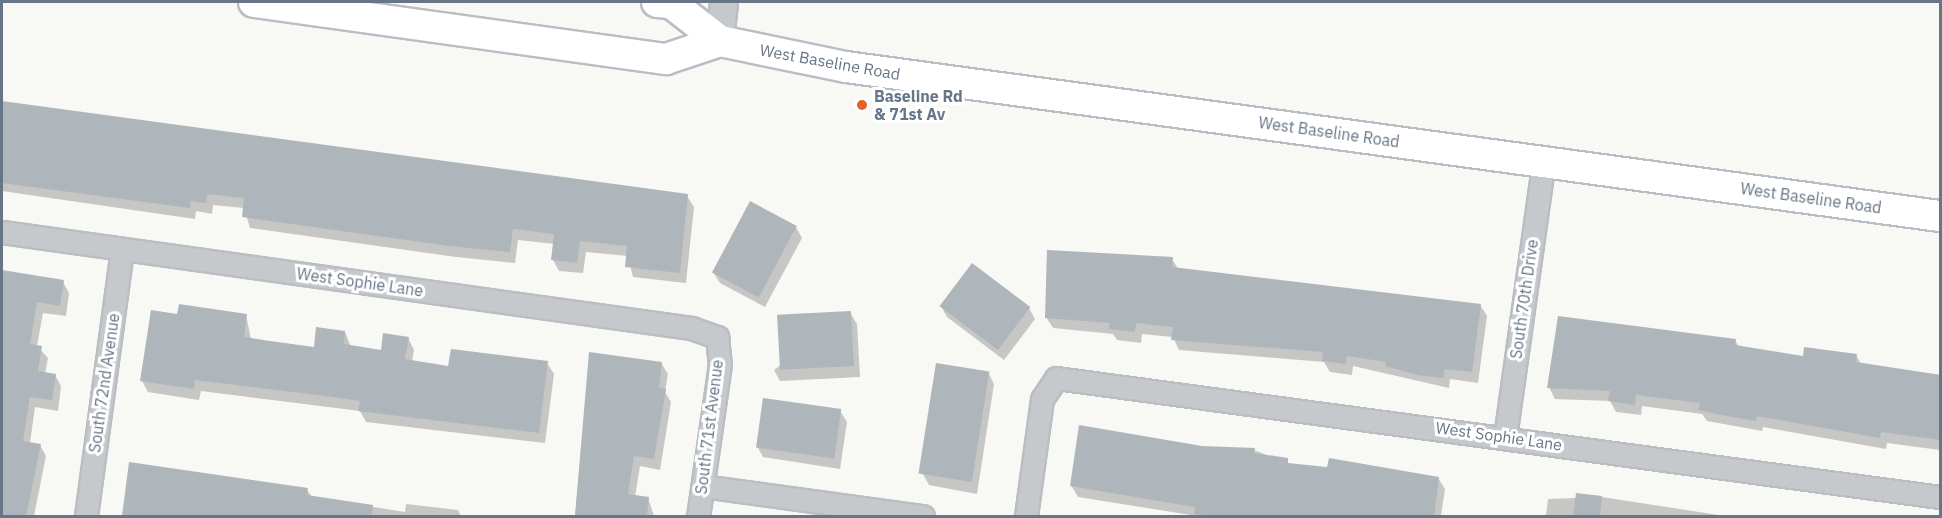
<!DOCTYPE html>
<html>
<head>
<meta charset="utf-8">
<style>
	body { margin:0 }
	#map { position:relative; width:1942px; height:518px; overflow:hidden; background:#f8f8f5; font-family:"IBM Plex Sans",sans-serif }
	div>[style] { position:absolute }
	.shadow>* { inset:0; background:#0003 }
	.building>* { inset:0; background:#aeb6bc; transform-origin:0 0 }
	.roads { filter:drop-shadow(2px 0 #babec3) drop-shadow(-2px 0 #babec3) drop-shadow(0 2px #babec3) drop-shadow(0 -2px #babec3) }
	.minor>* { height:21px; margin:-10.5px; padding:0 10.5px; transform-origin:10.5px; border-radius:10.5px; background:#c5c9cc }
	.tertiary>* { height:26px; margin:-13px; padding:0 13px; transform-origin:13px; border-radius:13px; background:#c5c9cc }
	.secondary>* { height:30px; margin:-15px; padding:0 15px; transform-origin:15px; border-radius:15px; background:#fff }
	.dots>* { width:16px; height:16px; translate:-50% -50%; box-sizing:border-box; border:3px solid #fff; border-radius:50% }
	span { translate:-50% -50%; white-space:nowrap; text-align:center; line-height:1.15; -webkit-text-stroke:6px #fff; paint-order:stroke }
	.street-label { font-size:16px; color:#667687 }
	.poi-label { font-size:16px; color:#667687; font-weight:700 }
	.left { translate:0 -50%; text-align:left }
	.frame { position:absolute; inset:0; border:3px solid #667687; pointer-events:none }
</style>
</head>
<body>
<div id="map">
	<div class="shadow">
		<div style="clip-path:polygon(2px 103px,687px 196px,694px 207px,686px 283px,633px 277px,628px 256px,586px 252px,583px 273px,559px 271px,553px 260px,555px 244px,518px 240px,515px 263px,456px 257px,250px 228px,244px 208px,213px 205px,212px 214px,196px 211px,195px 219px,2px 191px)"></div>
		<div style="clip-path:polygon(796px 227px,802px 238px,765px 307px,720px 283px,713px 272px)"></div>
		<div style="clip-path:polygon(1172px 259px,1178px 269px,1480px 305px,1487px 316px,1478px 383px,1450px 379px,1449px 388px,1353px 366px,1352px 375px,1330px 372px,1324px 362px,1179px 350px,1173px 337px,1142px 334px,1141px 343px,1117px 340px,1113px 334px,1053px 328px,1046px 317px)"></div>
		<div style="clip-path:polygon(2px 272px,63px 282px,69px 293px,66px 316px,43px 313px,37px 346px,48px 358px,45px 374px,55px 375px,61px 386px,58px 411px,35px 407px,30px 443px,40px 445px,46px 456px,34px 516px,2px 516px)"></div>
		<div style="clip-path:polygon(941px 306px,1029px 308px,1035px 319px,1004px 360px,947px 317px)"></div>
		<div style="clip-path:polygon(850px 313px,857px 324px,860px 377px,780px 381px,774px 370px)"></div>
		<div style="clip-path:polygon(246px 315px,251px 339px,315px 348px,345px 332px,351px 347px,382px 351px,408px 338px,414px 350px,412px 362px,450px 368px,547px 363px,554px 374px,545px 443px,366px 422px,360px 411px,201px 391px,199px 400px,148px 392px,142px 381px,178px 316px)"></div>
		<div style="clip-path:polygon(1735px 340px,1739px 347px,1804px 357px,1856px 355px,1861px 364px,1940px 375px,1940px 450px,1887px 443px,1886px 449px,1763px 427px,1762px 431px,1707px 421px,1702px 414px,1642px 406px,1641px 415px,1616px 412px,1610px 401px,1555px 399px,1549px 387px)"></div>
		<div style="clip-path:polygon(590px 354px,661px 363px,668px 374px,665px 392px,671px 402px,660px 470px,640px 466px,635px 497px,648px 498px,654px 516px,575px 516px)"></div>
		<div style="clip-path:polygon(988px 372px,994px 384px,977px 494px,929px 485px,923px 474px)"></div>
		<div style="clip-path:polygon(840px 411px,847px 422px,840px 469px,763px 457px,757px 446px)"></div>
		<div style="clip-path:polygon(1202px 447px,1254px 450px,1290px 464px,1438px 478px,1445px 489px,1441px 516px,1197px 516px,1078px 497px,1071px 485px)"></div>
		<div style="clip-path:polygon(130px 464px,307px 490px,312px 497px,405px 512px,406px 504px,458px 510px,461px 516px,124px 516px)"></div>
		<div style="clip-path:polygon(1602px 497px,1725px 516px,1546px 516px,1548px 499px)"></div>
	</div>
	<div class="building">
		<div style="clip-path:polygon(2px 101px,688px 194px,680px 273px,625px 267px,627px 246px,580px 241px,577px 263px,551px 260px,554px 234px,513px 229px,510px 252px,449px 246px,242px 217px,244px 198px,207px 194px,206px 203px,190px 201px,190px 208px,2px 183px)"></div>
		<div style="left:750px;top:201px;width:53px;height:81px;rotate:28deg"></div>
		<div style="clip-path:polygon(1047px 250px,1173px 257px,1172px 267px,1481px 304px,1472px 372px,1445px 369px,1443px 378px,1417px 375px,1385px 366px,1386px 362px,1347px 356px,1346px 364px,1322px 361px,1323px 352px,1171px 340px,1173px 327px,1136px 323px,1135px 332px,1109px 329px,1110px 323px,1045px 318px)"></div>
		<div style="left:972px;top:263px;width:73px;height:54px;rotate:37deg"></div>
		<div style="clip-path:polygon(2px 270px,64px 280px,60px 306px,37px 302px,30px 344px,42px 346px,38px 371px,56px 374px,52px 400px,30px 397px,23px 441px,41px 444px,26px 516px,2px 516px)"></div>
		<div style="clip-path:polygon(179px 304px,247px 314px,244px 337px,270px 341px,314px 347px,316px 327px,345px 331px,344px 344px,381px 350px,383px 333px,409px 337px,405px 359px,448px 366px,451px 349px,548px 361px,539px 433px,358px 411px,360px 401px,326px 396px,195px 380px,194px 389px,140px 381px,151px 310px,177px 314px)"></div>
		<div style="left:851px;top:311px;width:55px;height:74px;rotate:87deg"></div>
		<div style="clip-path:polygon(1558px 316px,1736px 339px,1735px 345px,1803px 356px,1804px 347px,1857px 354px,1856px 362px,1941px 375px,1941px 440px,1881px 432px,1880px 438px,1757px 416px,1756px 421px,1732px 417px,1698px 410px,1700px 403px,1636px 395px,1635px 405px,1608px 401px,1610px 391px,1547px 388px)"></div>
		<div style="clip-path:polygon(589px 352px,662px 362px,659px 388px,666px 389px,654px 459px,634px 456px,628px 494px,649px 497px,647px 516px,575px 516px)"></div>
		<div style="left:936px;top:363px;width:54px;height:112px;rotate:9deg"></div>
		<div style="left:763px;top:398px;width:79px;height:50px;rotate:8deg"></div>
		<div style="clip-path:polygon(1079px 425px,1202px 446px,1255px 448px,1254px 453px,1288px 458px,1288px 463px,1327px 467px,1329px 458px,1439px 477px,1434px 516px,1217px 516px,1194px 514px,1195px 507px,1070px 486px)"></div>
		<div style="clip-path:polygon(129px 462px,308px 488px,307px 495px,373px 505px,372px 516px,122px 516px)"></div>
		<div style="clip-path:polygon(1576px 493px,1602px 496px,1600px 516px,1573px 516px)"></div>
	</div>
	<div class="roads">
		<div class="minor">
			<div style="left:2px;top:232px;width:696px;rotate:7.93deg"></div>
			<div style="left:691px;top:328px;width:28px;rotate:19deg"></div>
			<div style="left:717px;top:337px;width:27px;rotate:84deg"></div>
			<div style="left:720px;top:364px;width:154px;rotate:98.2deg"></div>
			<div style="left:1505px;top:437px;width:279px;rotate:-82deg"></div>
			<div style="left:703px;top:486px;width:222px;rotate:7.8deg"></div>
			<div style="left:86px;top:516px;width:269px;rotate:-82.3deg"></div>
			<div style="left:1026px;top:516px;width:118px;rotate:-82.2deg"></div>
			<div style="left:1042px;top:399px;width:25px;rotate:-56deg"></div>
			<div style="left:1056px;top:378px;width:892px;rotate:7.67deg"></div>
		</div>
		<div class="tertiary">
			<div style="left:720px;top:41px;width:39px;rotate:-84deg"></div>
		</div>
		<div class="secondary">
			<div style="left:254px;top:2px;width:416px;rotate:7.9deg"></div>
			<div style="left:666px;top:59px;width:57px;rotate:-18.4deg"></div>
			<div style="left:657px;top:2px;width:14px;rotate:4deg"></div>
			<div style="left:671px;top:3px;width:62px;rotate:37.8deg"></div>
			<div style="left:720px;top:41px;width:129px;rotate:11.7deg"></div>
			<div style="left:846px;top:67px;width:1104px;rotate:7.76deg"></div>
		</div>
	</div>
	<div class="dots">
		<div style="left:862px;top:105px;background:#e76226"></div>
	</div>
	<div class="street-label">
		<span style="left:830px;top:62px;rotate:10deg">West Baseline Road</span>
		<span style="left:1329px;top:132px;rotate:8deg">West Baseline Road</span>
		<span style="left:1811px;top:198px;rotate:8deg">West Baseline Road</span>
		<span style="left:360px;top:282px;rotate:8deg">West Sophie Lane</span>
		<span style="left:1524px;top:299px;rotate:-82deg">South 70th Drive</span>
		<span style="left:104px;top:383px;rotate:-82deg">South 72nd Avenue</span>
		<span style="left:709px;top:427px;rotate:-83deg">South 71st Avenue</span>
		<span style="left:1499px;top:436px;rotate:8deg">West Sophie Lane</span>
	</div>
	<div class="poi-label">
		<span class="left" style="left:874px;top:105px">Baseline Rd<br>&amp; 71st Av</span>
	</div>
	<div class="frame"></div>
</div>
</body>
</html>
